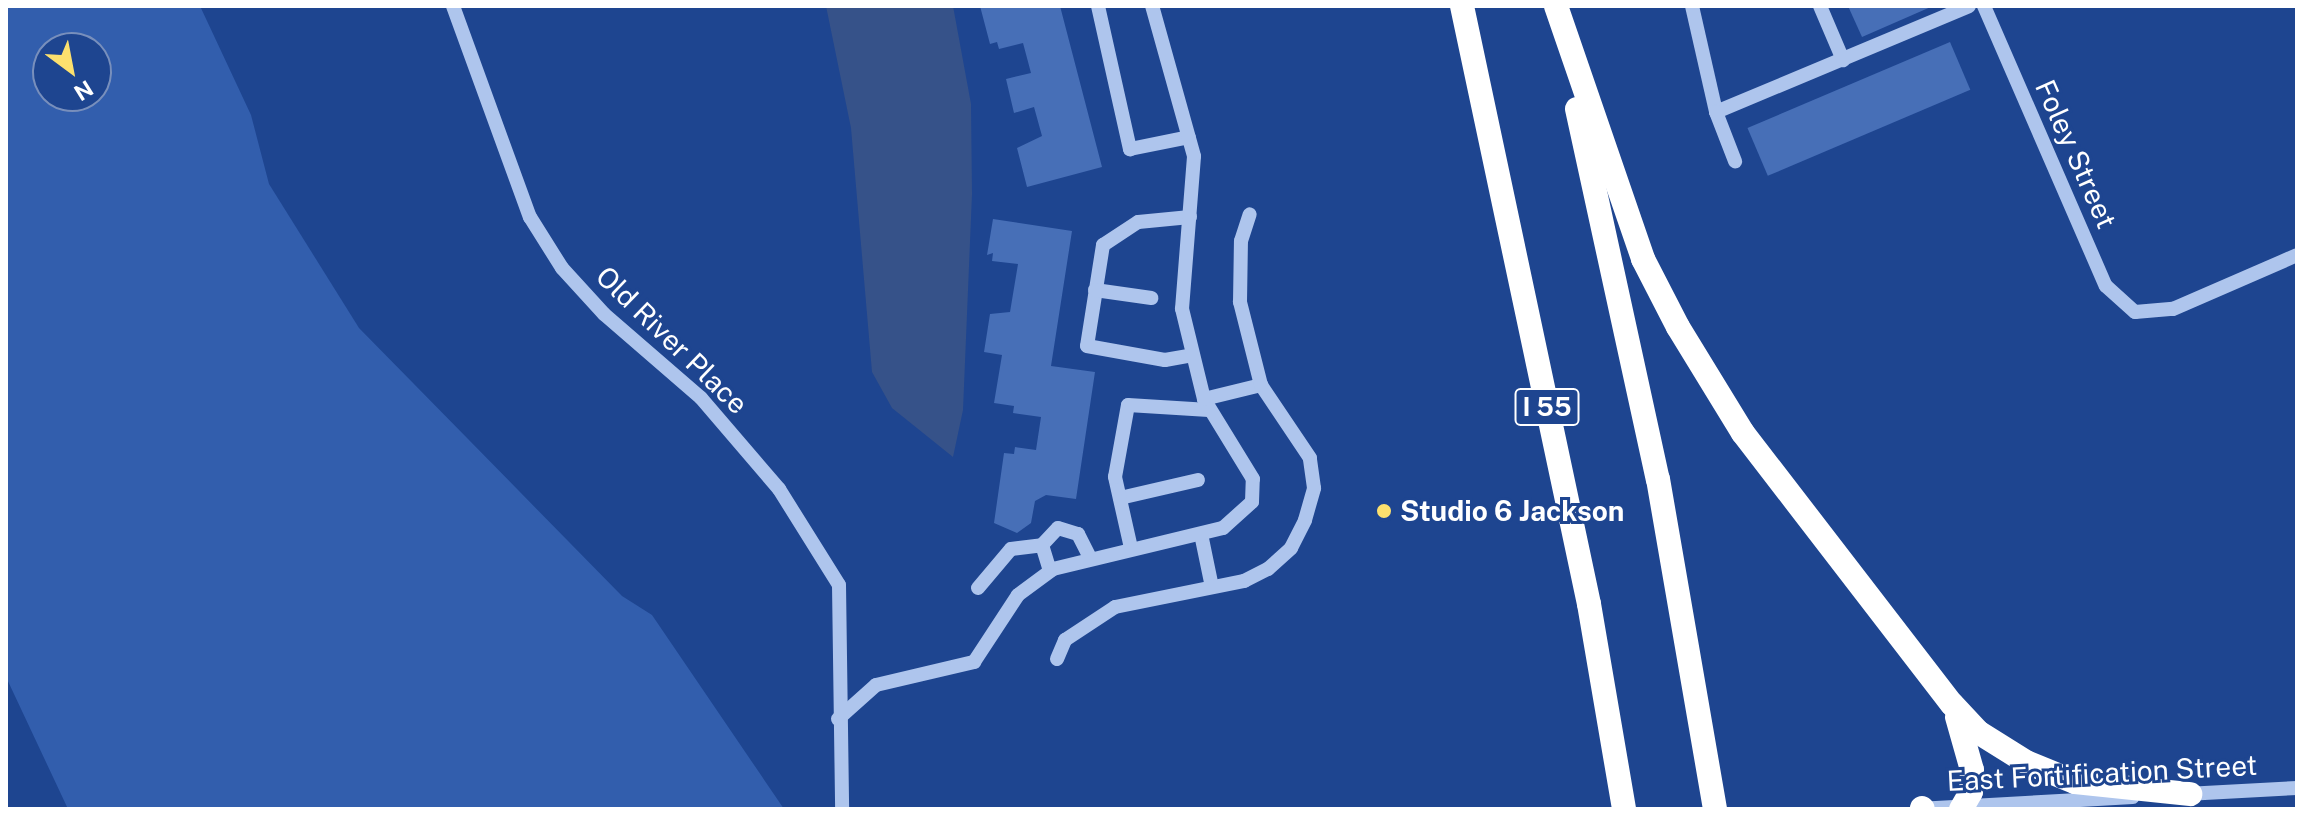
<!DOCTYPE html>
<html>
<head>
<meta charset="utf-8">
<style>
	body { margin:0 }
	#map { position:relative; width:2303px; height:815px; overflow:hidden; background:#1e4590; font-family:"Public Sans",sans-serif }
	div>[style] { position:absolute }
	.green>* { inset:0; background:#325ead }
	.water>* { inset:0; background:#365289 }
	.building>* { inset:0; background:#476fb7; transform-origin:0 0 }
	.minor>* { height:14px; margin:-7px; padding:0 7px; transform-origin:7px; border-radius:7px; background:#aec5ed }
	.highway>* { height:24px; margin:-12px; padding:0 12px; transform-origin:12px; border-radius:12px; background:#fff }
	.dots>* { width:22px; height:22px; translate:-50% -50%; box-sizing:border-box; border:4px solid #1e4590; border-radius:50% }
	span { translate:-50% -50%; white-space:nowrap; text-align:center; line-height:1.15; -webkit-text-stroke:6px #1e4590; paint-order:stroke }
	.shield-label span { padding:2px 6px; background:#1e4590; border:2px solid; border-radius:6px; -webkit-text-stroke-width:0 }
	.shield-label { font-size:26px; color:#fff; font-weight:700 }
	.street-label { font-size:28px; color:#fff }
	.poi-label { font-size:28px; color:#fff; font-weight:700 }
	.left { translate:0 -50%; text-align:left }
	.frame { position:absolute; inset:0; border:8px solid #fff; pointer-events:none }
	.north { position:absolute; left:32px; top:32px; width:80px; height:80px; box-sizing:border-box; background:#1e4590; border:2px solid #788fbc; border-radius:50%; rotate:148deg; font-size:22px; font-weight:700; line-height:32px; text-align:center; color:#fff }
	.north::after { content:''; display:block; margin:auto; width:28px; height:36px; background:#fce06e; clip-path:polygon(50% 0,100% 100%,50% 72%,0 100%) }
</style>
</head>
<body>
<div id="map">
	<div class="green">
		<div style="clip-path:polygon(evenodd,6px 6px,200px 6px,251px 115px,269px 184px,359px 328px,622px 596px,652px 615px,784px 809px,68px 809px,6px 677px,6px 6px,48px 48px,96px 48px,96px 96px,48px 96px,48px 48px)"></div>
	</div>
	<div class="water">
		<div style="clip-path:polygon(826px 6px,953px 6px,971px 104px,972px 194px,963px 410px,953px 457px,892px 408px,872px 372px,851px 128px)"></div>
	</div>
	<div class="building">
		<div style="clip-path:polygon(980px 6px,1060px 6px,1102px 167px,1027px 187px,1017px 148px,1042px 136px,1034px 107px,1014px 113px,1006px 79px,1031px 73px,1023px 43px,999px 49px,997px 42px,990px 44px)"></div>
		<div style="clip-path:polygon(1848px 6px,1933px 6px,1862px 37px)"></div>
		<div style="left:1950px;top:42px;width:52px;height:220px;rotate:67deg"></div>
		<div style="clip-path:polygon(993px 219px,1072px 231px,1051px 366px,1095px 372px,1076px 499px,1046px 495px,1035px 501px,1031px 523px,1017px 533px,994px 523px,1004px 453px,1014px 454px,1015px 447px,1036px 450px,1041px 417px,1013px 413px,1014px 406px,994px 403px,1002px 355px,984px 352px,990px 314px,1010px 312px,1018px 264px,992px 261px,993px 253px,987px 255px)"></div>
	</div>
	<div class="minor">
		<div style="left:453px;top:6px;width:225px;rotate:70deg"></div>
		<div style="left:530px;top:217px;width:60px;rotate:57.9deg"></div>
		<div style="left:562px;top:268px;width:62px;rotate:47.6deg"></div>
		<div style="left:604px;top:314px;width:128px;rotate:40.9deg"></div>
		<div style="left:701px;top:398px;width:120px;rotate:49.4deg"></div>
		<div style="left:779px;top:489px;width:113px;rotate:58deg"></div>
		<div style="left:839px;top:585px;width:224px;rotate:89.2deg"></div>
		<div style="left:1098px;top:6px;width:147px;rotate:77.4deg"></div>
		<div style="left:1130px;top:149px;width:60px;rotate:-11.5deg"></div>
		<div style="left:1692px;top:6px;width:109px;rotate:77.2deg"></div>
		<div style="left:1716px;top:112px;width:274px;rotate:-22.7deg"></div>
		<div style="left:1820px;top:6px;width:59px;rotate:66.9deg"></div>
		<div style="left:1984px;top:6px;width:305px;rotate:66.5deg"></div>
		<div style="left:2106px;top:286px;width:39px;rotate:42deg"></div>
		<div style="left:2135px;top:312px;width:38px;rotate:-5deg"></div>
		<div style="left:2173px;top:309px;width:135px;rotate:-23.5deg"></div>
		<div style="left:1716px;top:112px;width:53px;rotate:68.8deg"></div>
		<div style="left:1190px;top:217px;width:52px;rotate:174.5deg"></div>
		<div style="left:1138px;top:222px;width:42px;rotate:146.7deg"></div>
		<div style="left:1103px;top:245px;width:102px;rotate:99deg"></div>
		<div style="left:1087px;top:346px;width:79px;rotate:10.2deg"></div>
		<div style="left:1165px;top:360px;width:28px;rotate:-10deg"></div>
		<div style="left:1095px;top:290px;width:57px;rotate:8.1deg"></div>
		<div style="left:1204px;top:399px;width:59px;rotate:-13.8deg"></div>
		<div style="left:1120px;top:498px;width:80px;rotate:-13deg"></div>
		<div style="left:1201px;top:534px;width:54px;rotate:78.3deg"></div>
		<div style="left:1131px;top:548px;width:73px;rotate:-102.7deg"></div>
		<div style="left:1115px;top:477px;width:73px;rotate:-79.8deg"></div>
		<div style="left:1128px;top:405px;width:81px;rotate:3.5deg"></div>
		<div style="left:1050px;top:571px;width:27px;rotate:-107deg"></div>
		<div style="left:1042px;top:545px;width:23px;rotate:-47deg"></div>
		<div style="left:1058px;top:528px;width:21px;rotate:17deg"></div>
		<div style="left:1078px;top:534px;width:27px;rotate:63deg"></div>
		<div style="left:978px;top:588px;width:51px;rotate:-49.8deg"></div>
		<div style="left:1011px;top:549px;width:31px;rotate:-7deg"></div>
		<div style="left:1057px;top:659px;width:21px;rotate:-67deg"></div>
		<div style="left:1065px;top:640px;width:60px;rotate:-33.4deg"></div>
		<div style="left:1115px;top:607px;width:132px;rotate:-11.4deg"></div>
		<div style="left:1244px;top:581px;width:27px;rotate:-27deg"></div>
		<div style="left:1268px;top:569px;width:31px;rotate:-42deg"></div>
		<div style="left:1291px;top:548px;width:31px;rotate:-63deg"></div>
		<div style="left:1305px;top:520px;width:33px;rotate:-74deg"></div>
		<div style="left:1314px;top:488px;width:30px;rotate:-98deg"></div>
		<div style="left:1310px;top:458px;width:88px;rotate:-123.9deg"></div>
		<div style="left:1261px;top:385px;width:86px;rotate:-104.2deg"></div>
		<div style="left:1240px;top:302px;width:61px;rotate:-89.1deg"></div>
		<div style="left:1241px;top:241px;width:28px;rotate:-72deg"></div>
		<div style="left:838px;top:719px;width:51px;rotate:-41.8deg"></div>
		<div style="left:876px;top:685px;width:101px;rotate:-13.2deg"></div>
		<div style="left:974px;top:662px;width:80px;rotate:-56.7deg"></div>
		<div style="left:1018px;top:595px;width:44px;rotate:-36.6deg"></div>
		<div style="left:1053px;top:569px;width:175px;rotate:-13.6deg"></div>
		<div style="left:1223px;top:528px;width:39px;rotate:-42deg"></div>
		<div style="left:1252px;top:502px;width:23px;rotate:-88deg"></div>
		<div style="left:1253px;top:479px;width:94px;rotate:-121.5deg"></div>
		<div style="left:1204px;top:399px;width:93px;rotate:-103.7deg"></div>
		<div style="left:1182px;top:309px;width:153px;rotate:-85.5deg"></div>
		<div style="left:1194px;top:156px;width:156px;rotate:-105.6deg"></div>
		<div style="left:2186px;top:794px;width:111px;rotate:-3.1deg"></div>
		<div style="left:1918px;top:809px;width:215px;rotate:-3.2deg"></div>
	</div>
	<div class="highway">
		<div style="left:1462px;top:6px;width:611px;rotate:78.01deg"></div>
		<div style="left:1589px;top:604px;width:208px;rotate:80.3deg"></div>
		<div style="left:1556px;top:6px;width:268px;rotate:71deg"></div>
		<div style="left:1643px;top:259px;width:76px;rotate:62.8deg"></div>
		<div style="left:1678px;top:327px;width:124px;rotate:58.5deg"></div>
		<div style="left:1743px;top:433px;width:342px;rotate:52.4deg"></div>
		<div style="left:1952px;top:704px;width:38px;rotate:47deg"></div>
		<div style="left:1978px;top:732px;width:57px;rotate:32deg"></div>
		<div style="left:2026px;top:762px;width:53px;rotate:22.2deg"></div>
		<div style="left:2075px;top:782px;width:116px;rotate:6deg"></div>
		<div style="left:1577px;top:109px;width:379px;rotate:77.7deg"></div>
		<div style="left:1658px;top:479px;width:335px;rotate:80.2deg"></div>
		<div style="left:1957px;top:717px;width:55px;rotate:74.2deg"></div>
		<div style="left:1972px;top:770px;width:22px;rotate:93deg"></div>
		<div style="left:1971px;top:792px;width:20px;rotate:120deg"></div>
		<div style="left:1922px;top:808px;width:1px;rotate:45deg"></div>
	</div>
	<div class="dots">
		<div style="left:1384px;top:511px;background:#fce06e"></div>
	</div>
	<div class="shield-label">
		<span style="left:1547px;top:407px">I 55</span>
	</div>
	<div class="street-label">
		<span style="left:2076px;top:154px;rotate:66deg">Foley Street</span>
		<span style="left:672px;top:340px;rotate:44deg">Old River Place</span>
		<span style="left:2102px;top:773px;rotate:-3deg">East Fortification Street</span>
	</div>
	<div class="poi-label">
		<span class="left" style="left:1400px;top:511px">Studio 6 Jackson</span>
	</div>
	<div class="frame"></div>
	<div class="north">N</div>
</div>
</body>
</html>
